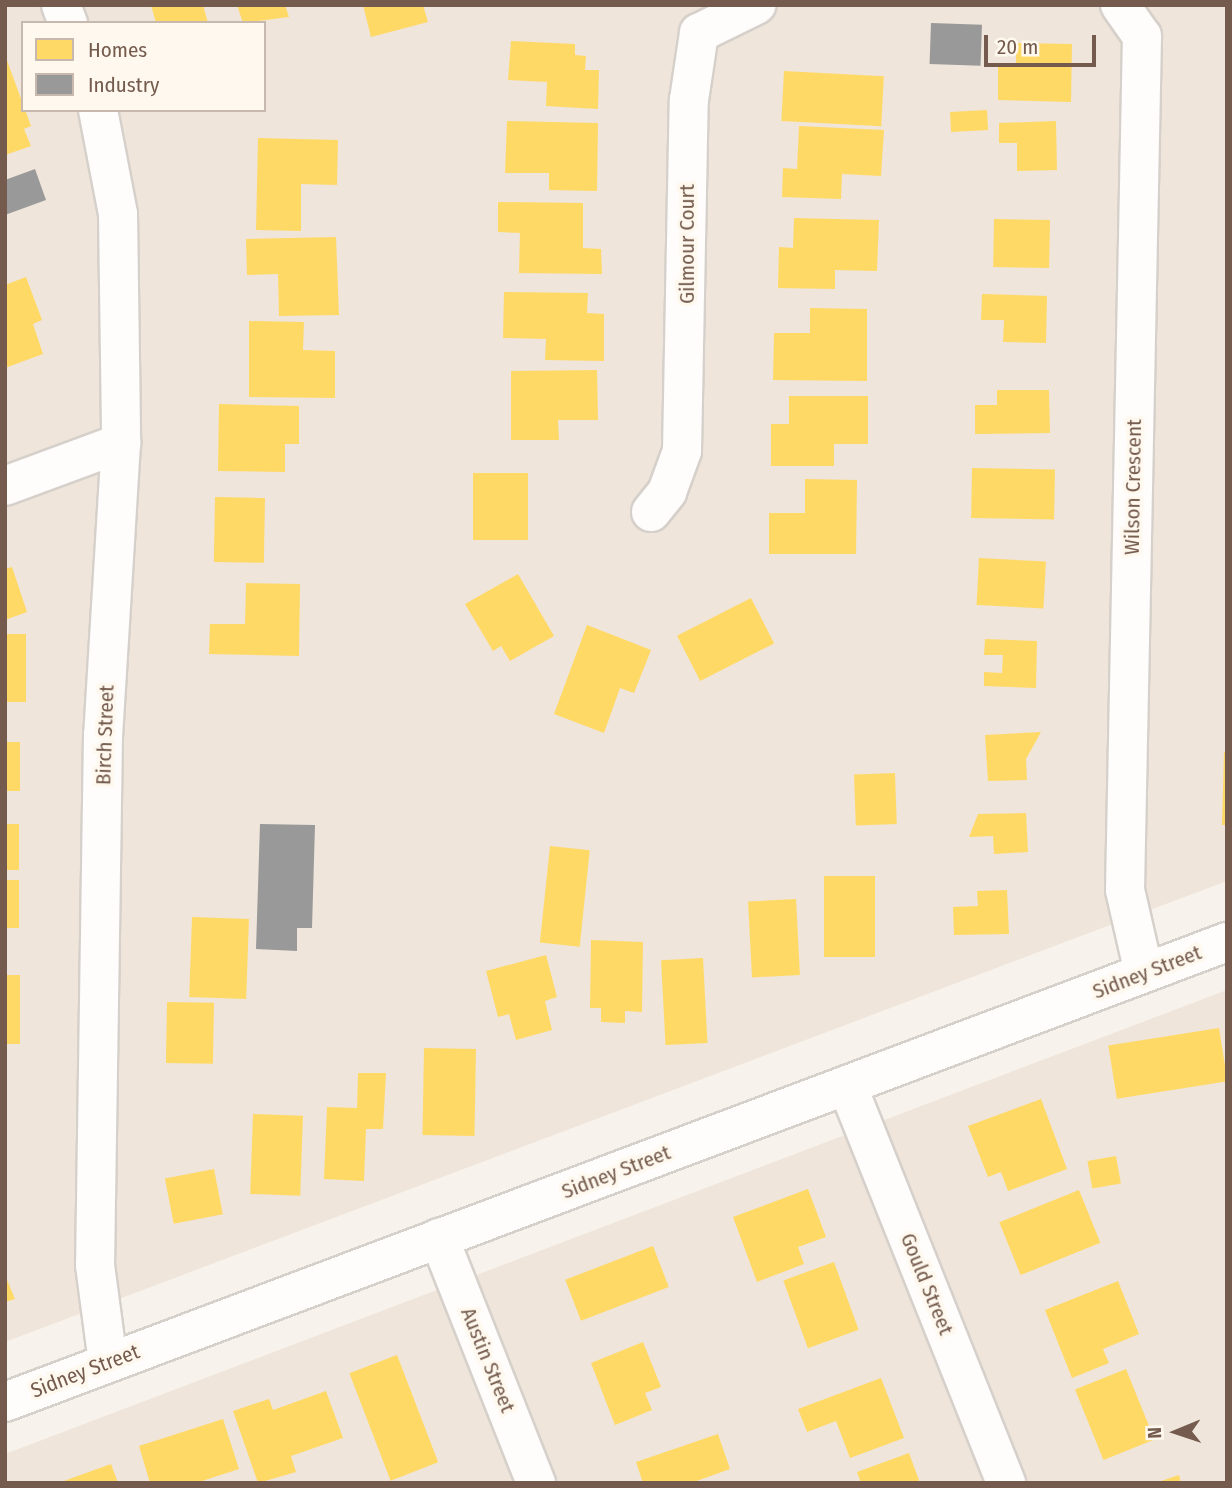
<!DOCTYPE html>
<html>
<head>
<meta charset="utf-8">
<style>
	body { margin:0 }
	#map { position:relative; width:1232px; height:1488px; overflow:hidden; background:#f7f3ec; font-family:"Fira Sans Condensed",sans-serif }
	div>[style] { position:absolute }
	.residential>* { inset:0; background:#efe5da }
	.homes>* { inset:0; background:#ffd966; transform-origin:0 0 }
	.industry>* { inset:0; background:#999; transform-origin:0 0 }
	.roads { filter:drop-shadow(2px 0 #d6d0cb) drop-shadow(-2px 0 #d6d0cb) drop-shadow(0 2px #d6d0cb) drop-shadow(0 -2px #d6d0cb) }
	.street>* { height:38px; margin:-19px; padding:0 19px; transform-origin:19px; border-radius:19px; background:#fefdfc }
	.secondary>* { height:38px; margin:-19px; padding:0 19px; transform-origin:19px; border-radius:19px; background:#fefdfc }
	span { translate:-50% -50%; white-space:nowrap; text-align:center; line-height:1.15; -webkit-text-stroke:7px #fef8ee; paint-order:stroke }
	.street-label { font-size:21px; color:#745b4d }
	.frame { position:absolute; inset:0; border:7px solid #745b4d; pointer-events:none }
	.legend { position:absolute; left:21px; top:21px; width:245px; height:91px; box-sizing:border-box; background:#fef8ee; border:2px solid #c7b9ae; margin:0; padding:9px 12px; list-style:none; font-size:21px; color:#745b4d }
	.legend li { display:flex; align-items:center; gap:14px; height:35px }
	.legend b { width:35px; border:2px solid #c7b9ae }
	.north { position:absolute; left:1141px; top:1397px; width:70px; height:70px; -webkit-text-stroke:5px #fef8ee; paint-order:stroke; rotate:268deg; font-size:19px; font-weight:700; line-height:28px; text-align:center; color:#745b4d }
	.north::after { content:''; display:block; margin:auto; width:24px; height:32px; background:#745b4d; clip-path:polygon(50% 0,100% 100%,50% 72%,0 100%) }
	.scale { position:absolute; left:984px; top:35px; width:112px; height:32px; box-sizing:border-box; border:4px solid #745b4d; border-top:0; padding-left:9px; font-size:21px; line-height:24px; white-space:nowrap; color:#745b4d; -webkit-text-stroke:5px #fef8ee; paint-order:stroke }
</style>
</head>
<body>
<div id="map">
	<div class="residential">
		<div style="clip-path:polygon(evenodd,5px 5px,1227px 5px,1227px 881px,5px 1342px,5px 5px,23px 23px,264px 23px,264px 110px,23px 110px,23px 23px)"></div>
		<div style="clip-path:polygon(1227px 990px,1227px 1483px,5px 1483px,5px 1454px)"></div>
	</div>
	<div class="homes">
		<div style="clip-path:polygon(151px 5px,203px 5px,208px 23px,156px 23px)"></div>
		<div style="clip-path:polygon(237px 5px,285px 5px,289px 17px,243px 23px)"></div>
		<div style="clip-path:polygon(363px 5px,423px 5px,428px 22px,371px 37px)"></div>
		<div style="clip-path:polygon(511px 41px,575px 44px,575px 55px,586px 56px,585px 70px,599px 70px,598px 109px,546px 106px,547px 82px,508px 80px)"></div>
		<div style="clip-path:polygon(1016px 43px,1072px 44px,1071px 102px,998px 100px,998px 66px,1016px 66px)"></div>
		<div style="clip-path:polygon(5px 55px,31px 126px,24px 129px,31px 146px,5px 155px)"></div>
		<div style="left:784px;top:71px;width:100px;height:50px;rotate:3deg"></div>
		<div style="left:987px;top:110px;width:20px;height:37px;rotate:87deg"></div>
		<div style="clip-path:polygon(507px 121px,598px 123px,597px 191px,549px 190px,549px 173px,505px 173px)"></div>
		<div style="clip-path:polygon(1056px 121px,1057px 170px,1017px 171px,1017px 143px,999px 143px,999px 123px)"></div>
		<div style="clip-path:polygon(799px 126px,884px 130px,881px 176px,842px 174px,841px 199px,782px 197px,783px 168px,797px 169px)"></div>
		<div style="clip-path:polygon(258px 138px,338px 140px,337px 185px,301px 184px,301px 231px,256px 230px)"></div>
		<div style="clip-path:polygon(498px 202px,583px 203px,583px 248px,601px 249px,602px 274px,519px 273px,520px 233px,498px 232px)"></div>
		<div style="clip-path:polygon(794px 218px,879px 220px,877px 271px,835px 270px,835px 289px,778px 288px,779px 247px,793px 248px)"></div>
		<div style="left:994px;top:219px;width:56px;height:48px;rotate:1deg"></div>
		<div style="clip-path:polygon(336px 237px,339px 315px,279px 316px,278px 274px,247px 275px,246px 239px)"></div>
		<div style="clip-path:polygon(26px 277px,42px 320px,33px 324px,43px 354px,5px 368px,5px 285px)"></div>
		<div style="clip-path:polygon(504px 292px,588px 293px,587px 313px,604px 314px,604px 361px,545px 360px,546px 339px,503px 338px)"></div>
		<div style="clip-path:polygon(982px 294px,1047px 296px,1046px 343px,1003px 342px,1004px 320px,981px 320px)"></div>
		<div style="clip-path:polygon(810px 308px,867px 309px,867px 381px,773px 380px,774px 333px,810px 333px)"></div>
		<div style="clip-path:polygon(249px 321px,304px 322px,303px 350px,335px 351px,335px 398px,249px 397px)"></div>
		<div style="clip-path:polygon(597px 370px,598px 420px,558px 420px,559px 440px,511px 440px,511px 371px)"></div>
		<div style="clip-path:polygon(997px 390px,1049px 390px,1050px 433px,975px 434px,975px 405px,997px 405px)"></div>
		<div style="clip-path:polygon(789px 396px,868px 396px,868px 444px,834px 444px,834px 466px,771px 466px,771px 424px,789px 424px)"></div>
		<div style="clip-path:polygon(219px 404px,299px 406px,299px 444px,285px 444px,285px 472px,218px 471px)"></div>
		<div style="left:972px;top:468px;width:83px;height:50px;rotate:1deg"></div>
		<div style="left:473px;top:473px;width:55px;height:67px"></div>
		<div style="clip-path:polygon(805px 479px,857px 480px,856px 554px,769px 554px,769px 513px,805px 513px)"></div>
		<div style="left:215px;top:497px;width:50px;height:65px;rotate:1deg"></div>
		<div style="left:979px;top:558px;width:67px;height:47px;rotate:3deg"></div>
		<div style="clip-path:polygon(12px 567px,27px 612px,5px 620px,5px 569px)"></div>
		<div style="clip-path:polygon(518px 574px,554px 636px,510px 661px,501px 646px,493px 651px,465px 604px)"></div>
		<div style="clip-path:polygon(246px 583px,300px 584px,299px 656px,209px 654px,210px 624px,245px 624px)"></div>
		<div style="left:751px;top:598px;width:51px;height:83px;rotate:63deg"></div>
		<div style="clip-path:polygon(587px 625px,651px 650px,634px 693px,620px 688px,604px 733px,554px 714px)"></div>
		<div style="left:5px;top:634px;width:21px;height:68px"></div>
		<div style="clip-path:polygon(985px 639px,1037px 641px,1036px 688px,984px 686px,984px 672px,1002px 673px,1003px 655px,984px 655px)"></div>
		<div style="clip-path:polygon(1041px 732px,1026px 759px,1027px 780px,988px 781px,985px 735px)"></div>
		<div style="left:5px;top:742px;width:15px;height:49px"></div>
		<div style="clip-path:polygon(1224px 752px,1227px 752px,1227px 825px,1222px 825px)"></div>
		<div style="left:895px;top:773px;width:51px;height:41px;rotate:88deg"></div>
		<div style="clip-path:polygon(1026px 813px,1028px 852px,994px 854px,993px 836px,969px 837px,978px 814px)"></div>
		<div style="left:5px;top:824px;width:14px;height:46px"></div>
		<div style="left:550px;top:846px;width:40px;height:97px;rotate:6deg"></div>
		<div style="left:824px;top:876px;width:51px;height:81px"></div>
		<div style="left:5px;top:880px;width:14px;height:48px"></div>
		<div style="clip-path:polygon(1007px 890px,1009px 934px,954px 935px,953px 907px,978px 906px,977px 891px)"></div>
		<div style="left:796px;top:899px;width:76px;height:48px;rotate:87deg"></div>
		<div style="left:192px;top:917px;width:57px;height:80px;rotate:2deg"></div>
		<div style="clip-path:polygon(591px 940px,643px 942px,642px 1012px,625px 1011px,625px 1023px,601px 1022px,601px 1008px,590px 1008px)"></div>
		<div style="clip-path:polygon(546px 955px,557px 997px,545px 1001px,552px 1030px,516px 1040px,509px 1014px,498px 1017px,486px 971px)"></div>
		<div style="left:703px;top:958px;width:85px;height:42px;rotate:87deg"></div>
		<div style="left:5px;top:975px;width:15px;height:69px"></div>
		<div style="left:167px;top:1002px;width:47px;height:61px;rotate:1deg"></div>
		<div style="left:1219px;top:1028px;width:54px;height:112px;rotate:81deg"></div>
		<div style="left:424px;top:1048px;width:52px;height:87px;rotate:1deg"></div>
		<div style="clip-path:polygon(358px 1073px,386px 1073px,383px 1129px,366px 1129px,364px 1181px,324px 1179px,327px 1107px,357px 1108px)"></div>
		<div style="clip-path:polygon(1041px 1099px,1067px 1169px,1008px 1191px,1001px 1172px,988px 1177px,968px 1126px)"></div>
		<div style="left:253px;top:1114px;width:50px;height:80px;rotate:2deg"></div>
		<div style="left:1116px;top:1156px;width:28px;height:29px;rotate:80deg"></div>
		<div style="left:214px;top:1169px;width:46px;height:50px;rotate:79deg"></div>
		<div style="clip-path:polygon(808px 1189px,826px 1237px,798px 1247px,804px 1264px,757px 1282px,733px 1217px)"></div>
		<div style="left:1079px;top:1190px;width:57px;height:86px;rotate:68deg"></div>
		<div style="left:653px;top:1246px;width:44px;height:94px;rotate:69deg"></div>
		<div style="left:834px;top:1262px;width:72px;height:54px;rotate:70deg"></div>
		<div style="clip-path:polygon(5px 1275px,15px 1299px,5px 1302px)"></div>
		<div style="clip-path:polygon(1118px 1281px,1139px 1334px,1103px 1349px,1109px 1363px,1072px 1378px,1045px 1310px)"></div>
		<div style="clip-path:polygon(643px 1342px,661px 1387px,645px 1393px,652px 1410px,615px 1425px,591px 1363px)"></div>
		<div style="left:397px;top:1355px;width:115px;height:51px;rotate:69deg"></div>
		<div style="left:1126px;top:1369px;width:76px;height:55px;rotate:68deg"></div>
		<div style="clip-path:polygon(881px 1378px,904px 1438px,850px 1458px,836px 1421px,807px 1432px,798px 1409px)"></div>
		<div style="clip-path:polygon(326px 1391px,343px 1438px,291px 1456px,296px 1472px,258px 1483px,233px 1411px,269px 1399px,273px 1410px)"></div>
		<div style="clip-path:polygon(223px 1419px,239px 1469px,196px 1483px,150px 1483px,139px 1446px)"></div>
		<div style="clip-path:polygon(718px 1434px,730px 1469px,691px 1483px,643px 1483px,636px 1462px)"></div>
		<div style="clip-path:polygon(909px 1453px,920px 1483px,861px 1483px,857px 1472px)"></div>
		<div style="clip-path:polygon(111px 1464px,118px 1483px,61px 1483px,61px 1482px)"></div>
		<div style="clip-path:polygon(1179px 1475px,1181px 1483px,1158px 1483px,1158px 1482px)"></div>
	</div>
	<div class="industry">
		<div style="left:931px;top:23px;width:51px;height:41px;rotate:2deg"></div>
		<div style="clip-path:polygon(35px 169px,46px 200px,5px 215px,5px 180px)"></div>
		<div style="clip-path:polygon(260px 824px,315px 825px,312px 928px,297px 928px,297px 951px,256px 949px)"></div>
	</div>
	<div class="roads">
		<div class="street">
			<div style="left:61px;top:5px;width:19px;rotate:69deg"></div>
			<div style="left:1120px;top:5px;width:38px;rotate:55deg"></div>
			<div style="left:1142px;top:36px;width:854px;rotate:91.14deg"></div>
			<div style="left:1125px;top:890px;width:85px;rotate:77.1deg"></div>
			<div style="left:98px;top:110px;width:106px;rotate:79.1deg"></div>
			<div style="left:118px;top:214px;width:229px;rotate:89.2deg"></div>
			<div style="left:121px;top:443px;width:293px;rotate:93.5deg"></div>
			<div style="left:103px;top:735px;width:530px;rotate:90.86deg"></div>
			<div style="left:95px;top:1265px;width:98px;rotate:82.4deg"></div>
			<div style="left:5px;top:486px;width:124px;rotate:-20.3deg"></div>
			<div style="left:651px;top:512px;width:26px;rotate:-51deg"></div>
			<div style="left:667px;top:492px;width:44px;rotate:-69.9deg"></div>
			<div style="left:682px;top:451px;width:351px;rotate:-88.9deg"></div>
			<div style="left:689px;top:100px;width:68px;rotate:-81.5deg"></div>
			<div style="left:699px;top:33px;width:64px;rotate:-26.2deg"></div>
			<div style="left:847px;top:1085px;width:429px;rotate:68.2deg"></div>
			<div style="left:439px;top:1238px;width:264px;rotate:68.4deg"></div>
		</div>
		<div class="secondary">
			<div style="left:5px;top:1402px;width:1306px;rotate:-20.63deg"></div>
		</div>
	</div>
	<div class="street-label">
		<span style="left:687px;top:244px;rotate:-90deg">Gilmour Court</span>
		<span style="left:1133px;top:487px;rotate:-89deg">Wilson Crescent</span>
		<span style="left:105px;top:735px;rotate:-88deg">Birch Street</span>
		<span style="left:1147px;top:972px;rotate:-21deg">Sidney Street</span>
		<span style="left:616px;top:1172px;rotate:-21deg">Sidney Street</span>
		<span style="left:927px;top:1284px;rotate:68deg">Gould Street</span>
		<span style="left:488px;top:1360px;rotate:68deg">Austin Street</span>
		<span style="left:85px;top:1371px;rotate:-21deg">Sidney Street</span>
	</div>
	<div class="frame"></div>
	<ul class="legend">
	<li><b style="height:19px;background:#ffd966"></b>Homes</li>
	<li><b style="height:19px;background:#999"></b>Industry</li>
	</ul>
	<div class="north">N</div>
	<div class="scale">20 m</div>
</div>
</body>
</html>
